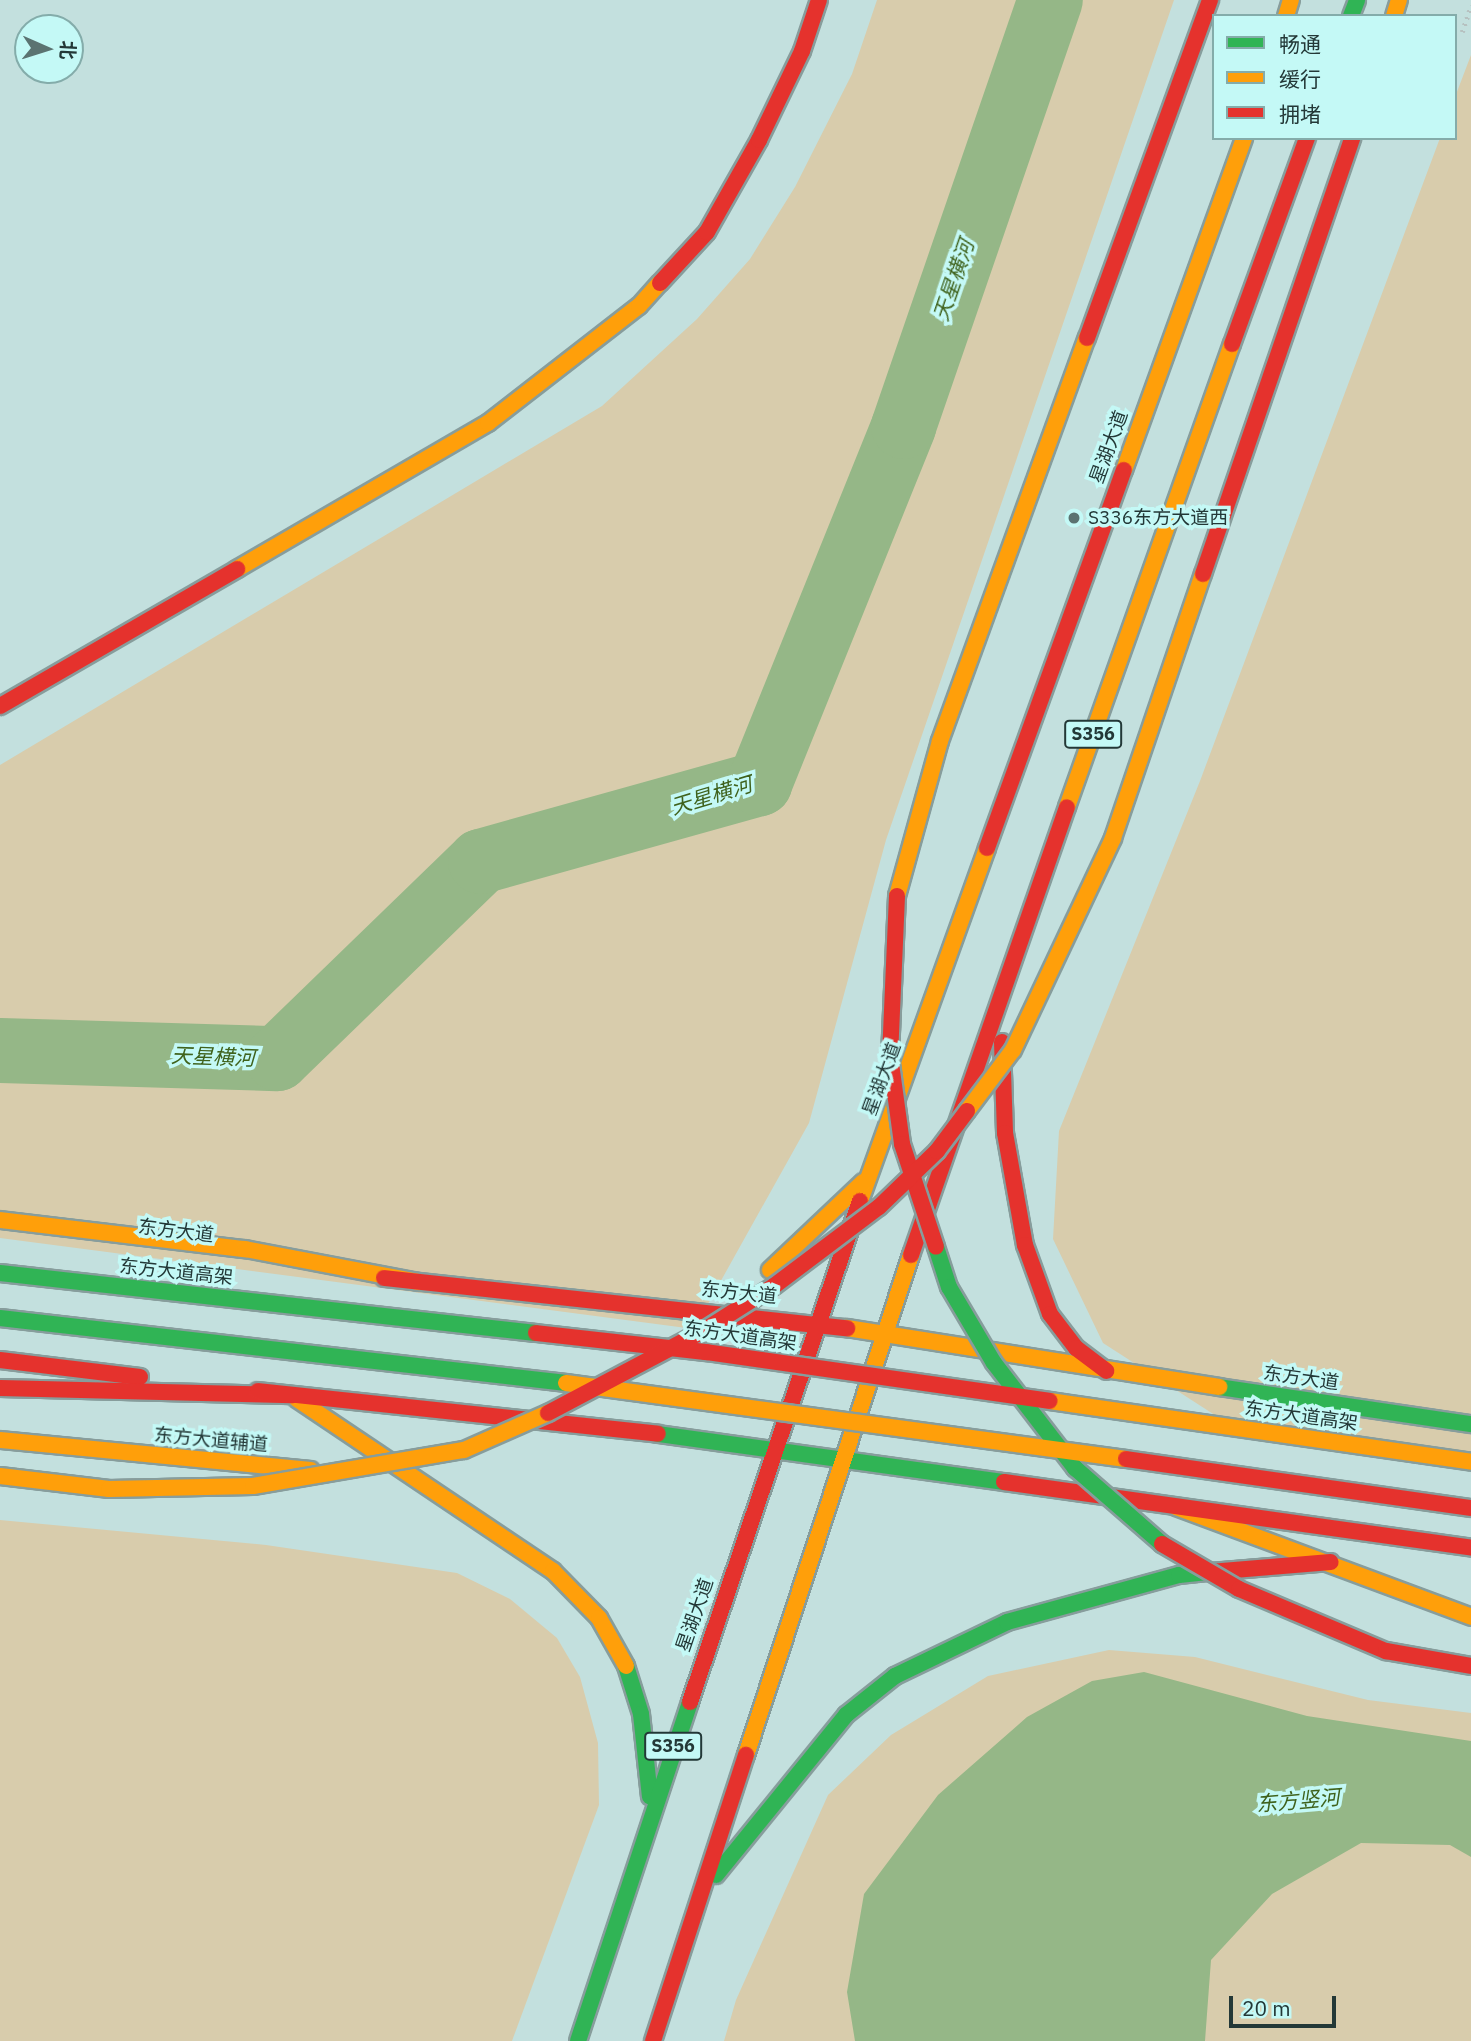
<!DOCTYPE html>
<html>
<head>
<meta charset="utf-8">
<style>
	body { margin:0 }
	#map { position:relative; width:1471px; height:2041px; overflow:hidden; background:#c3e0de; font-family:"IBM Plex Sans","Noto Sans SC",sans-serif }
	div>[style] { position:absolute }
	.green>* { inset:0; background:#d8ccac }
	.water>* { inset:0; background:#95b787 }
	.river>* { height:65px; margin:-32.5px; padding:0 32.5px; transform-origin:32.5px; border-radius:32.5px; background:#95b787 }
	.path>* { height:4.5px; margin-top:-2.25px; transform-origin:0; background:repeating-linear-gradient(90deg,#b6c1c0 0 2px,transparent 0 7px) }
	.roads { filter:drop-shadow(2px 0 #879d9c) drop-shadow(-2px 0 #879d9c) drop-shadow(0 2px #879d9c) drop-shadow(0 -2px #879d9c) }
	.fast>* { height:16px; margin:-8px; padding:0 8px; transform-origin:8px; border-radius:8px; background:#30b455 }
	.slow>* { height:16px; margin:-8px; padding:0 8px; transform-origin:8px; border-radius:8px; background:#ff9f0a }
	.jam>* { height:16px; margin:-8px; padding:0 8px; transform-origin:8px; border-radius:8px; background:#e5322d }
	.bridges { filter:drop-shadow(2px 0 #879d9c) drop-shadow(-2px 0 #879d9c) drop-shadow(0 2px #879d9c) drop-shadow(0 -2px #879d9c) }
	.fast-bridge>* { height:16px; margin:-8px; padding:0 8px; transform-origin:8px; border-radius:8px; background:#30b455 }
	.slow-bridge>* { height:16px; margin:-8px; padding:0 8px; transform-origin:8px; border-radius:8px; background:#ff9f0a }
	.jam-bridge>* { height:16px; margin:-8px; padding:0 8px; transform-origin:8px; border-radius:8px; background:#e5322d }
	.dots>* { width:19px; height:19px; translate:-50% -50%; box-sizing:border-box; border:4px solid #c4f9f6; border-radius:50% }
	span { translate:-50% -50%; white-space:nowrap; text-align:center; line-height:1.15; -webkit-text-stroke:7px #c4f9f6; paint-order:stroke }
	.shield-label span { padding:2px 5px; background:#c4f9f6; border:2px solid; border-radius:5px; -webkit-text-stroke-width:0 }
	.shield-label { font-size:18px; color:#233837; font-weight:700 }
	.street-label { font-size:19px; color:#233837 }
	.poi-label { font-size:19px; color:#233837 }
	.left { translate:0 -50%; text-align:left }
	.water-label { font-size:21px; color:#3f621c; font-style:italic }
	.legend { position:absolute; left:1212px; top:14px; width:245px; height:126px; box-sizing:border-box; background:#c4f9f6; border:2px solid #84acaa; margin:0; padding:9px 12px; list-style:none; font-size:21px; color:#233837 }
	.legend li { display:flex; align-items:center; gap:14px; height:35px }
	.legend b { width:35px; border:2px solid #84acaa }
	.north { position:absolute; left:14px; top:14px; width:70px; height:70px; box-sizing:border-box; background:#c4f9f6; border:2px solid #84acaa; border-radius:50%; rotate:93deg; font-size:19px; font-weight:700; line-height:28px; text-align:center; color:#233837 }
	.north::after { content:''; display:block; margin:auto; width:24px; height:32px; background:#5b7371; clip-path:polygon(50% 0,100% 100%,50% 72%,0 100%) }
	.scale { position:absolute; left:1229px; top:1996px; width:107px; height:32px; box-sizing:border-box; border:4px solid #233837; border-top:0; padding-left:9px; font-size:21px; line-height:24px; white-space:nowrap; color:#233837; -webkit-text-stroke:5px #c4f9f6; paint-order:stroke }
</style>
</head>
<body>
<div id="map">
	<div class="green">
		<div style="clip-path:polygon(877px 0,1174px 0,886px 840px,809px 1123px,694px 1329px,0 1238px,0 765px,602px 406px,697px 319px,750px 259px,795px 187px,852px 74px)"></div>
		<div style="clip-path:polygon(1471px 55px,1471px 1466px,1252px 1439px,1103px 1343px,1053px 1239px,1059px 1131px,1200px 781px,1440px 138px,1455px 138px,1455px 97px)"></div>
		<div style="clip-path:polygon(0 1520px,266px 1545px,457px 1573px,510px 1599px,557px 1638px,580px 1677px,598px 1743px,599px 1805px,512px 2041px,0 2041px)"></div>
		<div style="clip-path:polygon(1109px 1650px,1195px 1657px,1368px 1700px,1471px 1713px,1471px 2041px,724px 2041px,736px 2000px,828px 1795px,891px 1735px,988px 1676px)"></div>
	</div>
	<div class="water">
		<div style="clip-path:polygon(1144px 1672px,1307px 1716px,1471px 1741px,1471px 1857px,1450px 1845px,1361px 1843px,1272px 1894px,1211px 1960px,1205px 2041px,855px 2041px,847px 1992px,864px 1894px,938px 1795px,1027px 1717px,1092px 1681px)"></div>
	</div>
	<div class="river">
		<div style="left:0;top:1050px;width:277px;rotate:1.7deg"></div>
		<div style="left:277px;top:1058px;width:283px;rotate:-44.1deg"></div>
		<div style="left:480px;top:861px;width:290px;rotate:-15.6deg"></div>
		<div style="left:759px;top:783px;width:385px;rotate:-68deg"></div>
		<div style="left:903px;top:426px;width:451px;rotate:-71deg"></div>
	</div>
	<div class="path">
		<div style="left:1462px;top:32px;width:28px;rotate:-71deg"></div>
	</div>
	<div class="roads">
		<div class="fast">
			<div style="left:1351px;top:16px;width:17px;rotate:-69deg"></div>
			<div style="left:1219px;top:1387px;width:255px;rotate:8.4deg"></div>
			<div style="left:658px;top:1434px;width:349px;rotate:7.9deg"></div>
			<div style="left:626px;top:1666px;width:50px;rotate:72.6deg"></div>
			<div style="left:641px;top:1714px;width:83px;rotate:83.8deg"></div>
			<div style="left:716px;top:1875px;width:206px;rotate:-50.9deg"></div>
			<div style="left:846px;top:1715px;width:63px;rotate:-38.5deg"></div>
			<div style="left:895px;top:1676px;width:124px;rotate:-25.7deg"></div>
			<div style="left:1007px;top:1622px;width:178px;rotate:-15.3deg"></div>
			<div style="left:1179px;top:1575px;width:31px;rotate:-6deg"></div>
			<div style="left:578px;top:2041px;width:357px;rotate:-71.7deg"></div>
		</div>
		<div class="slow">
			<div style="left:1286px;top:16px;width:17px;rotate:-73deg"></div>
			<div style="left:1394px;top:16px;width:17px;rotate:-73deg"></div>
			<div style="left:1124px;top:470px;width:353px;rotate:-70.1deg"></div>
			<div style="left:237px;top:569px;width:290px;rotate:-30.2deg"></div>
			<div style="left:488px;top:423px;width:191px;rotate:-37.8deg"></div>
			<div style="left:639px;top:306px;width:31px;rotate:-48deg"></div>
			<div style="left:1067px;top:807px;width:492px;rotate:-70.4deg"></div>
			<div style="left:860px;top:1201px;width:375px;rotate:-70.2deg"></div>
			<div style="left:0;top:1220px;width:247px;rotate:6.8deg"></div>
			<div style="left:245px;top:1249px;width:176px;rotate:10.8deg"></div>
			<div style="left:770px;top:1270px;width:128px;rotate:-43.4deg"></div>
			<div style="left:847px;top:1328px;width:377px;rotate:9deg"></div>
			<div style="left:297px;top:1399px;width:308px;rotate:33.9deg"></div>
			<div style="left:553px;top:1571px;width:66px;rotate:45.6deg"></div>
			<div style="left:599px;top:1618px;width:55px;rotate:60.6deg"></div>
			<div style="left:0;top:1440px;width:312px;rotate:5.5deg"></div>
			<div style="left:1176px;top:1507px;width:315px;rotate:20.4deg"></div>
			<div style="left:746px;top:1755px;width:527px;rotate:-71.74deg"></div>
		</div>
		<div class="jam">
			<div style="left:660px;top:283px;width:69px;rotate:-47.3deg"></div>
			<div style="left:707px;top:232px;width:106px;rotate:-60.5deg"></div>
			<div style="left:759px;top:140px;width:99px;rotate:-64.2deg"></div>
			<div style="left:802px;top:51px;width:54px;rotate:-71.6deg"></div>
			<div style="left:1232px;top:344px;width:219px;rotate:-70deg"></div>
			<div style="left:0;top:706px;width:274px;rotate:-30deg"></div>
			<div style="left:987px;top:848px;width:402px;rotate:-70.1deg"></div>
			<div style="left:1002px;top:1042px;width:91px;rotate:88.1deg"></div>
			<div style="left:1005px;top:1133px;width:114px;rotate:79.9deg"></div>
			<div style="left:1025px;top:1245px;width:73px;rotate:70.1deg"></div>
			<div style="left:1050px;top:1314px;width:43px;rotate:52.6deg"></div>
			<div style="left:1076px;top:1348px;width:38px;rotate:37deg"></div>
			<div style="left:911px;top:1255px;width:474px;rotate:-70.8deg"></div>
			<div style="left:384px;top:1278px;width:466px;rotate:6.2deg"></div>
			<div style="left:0;top:1360px;width:141px;rotate:6.9deg"></div>
			<div style="left:0;top:1388px;width:293px;rotate:1.4deg"></div>
			<div style="left:258px;top:1391px;width:402px;rotate:6.1deg"></div>
			<div style="left:1004px;top:1482px;width:472px;rotate:8deg"></div>
			<div style="left:1210px;top:1572px;width:121px;rotate:-4.7deg"></div>
			<div style="left:690px;top:1702px;width:529px;rotate:-71.26deg"></div>
			<div style="left:653px;top:2041px;width:301px;rotate:-72deg"></div>
		</div>
	</div>
	<div class="bridges">
		<div class="fast-bridge">
			<div style="left:936px;top:1247px;width:42px;rotate:72deg"></div>
			<div style="left:949px;top:1287px;width:88px;rotate:59.4deg"></div>
			<div style="left:994px;top:1363px;width:133px;rotate:52.4deg"></div>
			<div style="left:1075px;top:1468px;width:116px;rotate:41.1deg"></div>
			<div style="left:0;top:1273px;width:539px;rotate:6.39deg"></div>
			<div style="left:0;top:1318px;width:570px;rotate:6.55deg"></div>
		</div>
		<div class="slow-bridge">
			<div style="left:897px;top:896px;width:161px;rotate:-74.5deg"></div>
			<div style="left:940px;top:741px;width:429px;rotate:-70deg"></div>
			<div style="left:967px;top:1111px;width:76px;rotate:-53deg"></div>
			<div style="left:1013px;top:1050px;width:234px;rotate:-64.7deg"></div>
			<div style="left:1113px;top:838px;width:279px;rotate:-71.2deg"></div>
			<div style="left:566px;top:1383px;width:565px;rotate:7.73deg"></div>
			<div style="left:1050px;top:1401px;width:425px;rotate:8.2deg"></div>
			<div style="left:0;top:1476px;width:110px;rotate:6.8deg"></div>
			<div style="left:109px;top:1489px;width:144px;rotate:-1.2deg"></div>
			<div style="left:253px;top:1486px;width:214px;rotate:-9.7deg"></div>
			<div style="left:464px;top:1450px;width:92px;rotate:-23.8deg"></div>
		</div>
		<div class="jam-bridge">
			<div style="left:1087px;top:338px;width:360px;rotate:-70deg"></div>
			<div style="left:1203px;top:574px;width:461px;rotate:-71.1deg"></div>
			<div style="left:897px;top:896px;width:160px;rotate:92.5deg"></div>
			<div style="left:890px;top:1056px;width:89px;rotate:82.2deg"></div>
			<div style="left:902px;top:1144px;width:108px;rotate:71.7deg"></div>
			<div style="left:536px;top:1333px;width:171px;rotate:6.4deg"></div>
			<div style="left:706px;top:1352px;width:347px;rotate:8.1deg"></div>
			<div style="left:548px;top:1413px;width:175px;rotate:-27.9deg"></div>
			<div style="left:703px;top:1331px;width:84px;rotate:-32.4deg"></div>
			<div style="left:774px;top:1286px;width:131px;rotate:-37deg"></div>
			<div style="left:879px;top:1207px;width:81px;rotate:-44deg"></div>
			<div style="left:937px;top:1151px;width:50px;rotate:-53.1deg"></div>
			<div style="left:1126px;top:1459px;width:348px;rotate:8.1deg"></div>
			<div style="left:1162px;top:1544px;width:89px;rotate:30.3deg"></div>
			<div style="left:1239px;top:1589px;width:160px;rotate:22.9deg"></div>
			<div style="left:1386px;top:1651px;width:86px;rotate:10deg"></div>
		</div>
	</div>
	<div class="dots">
		<div style="left:1074px;top:518px;background:#5b7371"></div>
	</div>
	<div class="shield-label">
		<span style="left:1093px;top:734px">S356</span>
		<span style="left:673px;top:1746px">S356</span>
	</div>
	<div class="street-label">
		<span style="left:1109px;top:447px;rotate:-70deg">星湖大道</span>
		<span style="left:882px;top:1079px;rotate:-70deg">星湖大道</span>
		<span style="left:176px;top:1231px;rotate:7deg">东方大道</span>
		<span style="left:176px;top:1272px;rotate:6deg">东方大道高架</span>
		<span style="left:739px;top:1293px;rotate:6deg">东方大道</span>
		<span style="left:740px;top:1336px;rotate:8deg">东方大道高架</span>
		<span style="left:1301px;top:1378px;rotate:8deg">东方大道</span>
		<span style="left:1301px;top:1416px;rotate:8deg">东方大道高架</span>
		<span style="left:211px;top:1440px;rotate:5deg">东方大道辅道</span>
		<span style="left:695px;top:1615px;rotate:-71deg">星湖大道</span>
	</div>
	<div class="poi-label">
		<span class="left" style="left:1088px;top:518px">S336东方大道西</span>
	</div>
	<div class="water-label">
		<span style="left:953px;top:280px;rotate:-71deg">天星横河</span>
		<span style="left:711px;top:795px;rotate:-17deg">天星横河</span>
		<span style="left:213px;top:1056px;rotate:2deg">天星横河</span>
		<span style="left:1298px;top:1800px;rotate:-5deg">东方竖河</span>
	</div>
	<ul class="legend">
	<li><b style="height:9px;background:#30b455"></b>畅通</li>
	<li><b style="height:9px;background:#ff9f0a"></b>缓行</li>
	<li><b style="height:9px;background:#e5322d"></b>拥堵</li>
	</ul>
	<div class="north">北</div>
	<div class="scale">20 m</div>
</div>
</body>
</html>
